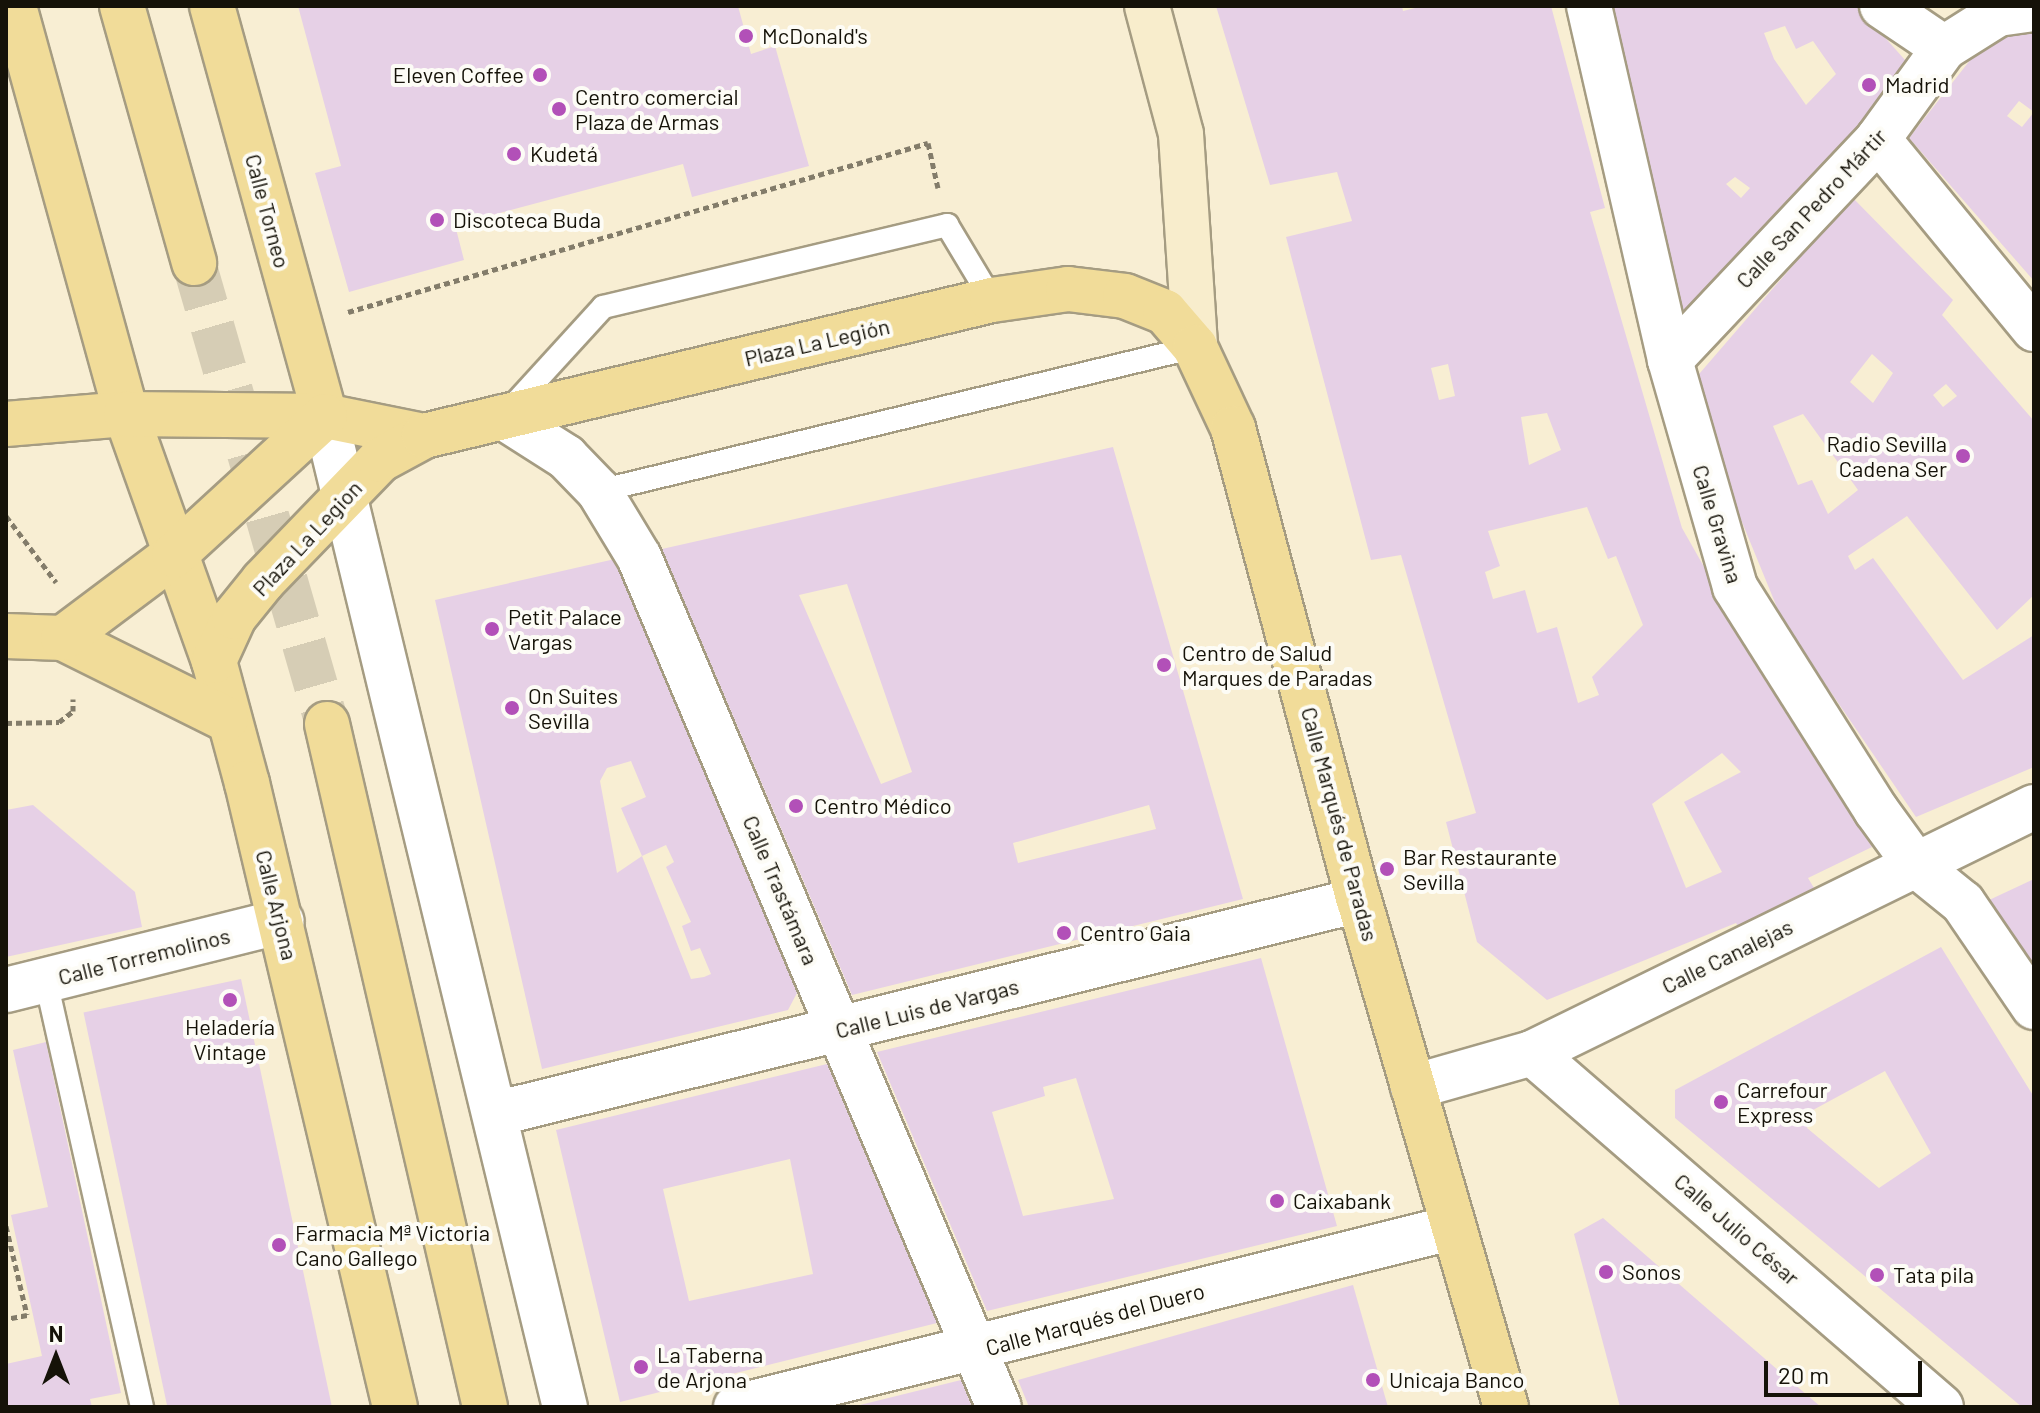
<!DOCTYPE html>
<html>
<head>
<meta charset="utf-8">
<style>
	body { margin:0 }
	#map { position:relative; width:2040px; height:1413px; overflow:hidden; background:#f8eed3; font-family:Barlow,sans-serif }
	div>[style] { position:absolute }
	.building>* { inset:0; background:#e6d0e6; transform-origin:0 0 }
	.primary-tunnel>* { height:44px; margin-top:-22px; transform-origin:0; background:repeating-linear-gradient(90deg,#d6cdb5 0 44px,transparent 0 66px) }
	.path>* { height:5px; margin-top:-2.5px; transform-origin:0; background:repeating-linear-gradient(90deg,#837c6a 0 6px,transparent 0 10px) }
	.roads { filter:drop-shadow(2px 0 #a59c82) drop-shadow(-2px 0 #a59c82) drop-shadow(0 2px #a59c82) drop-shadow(0 -2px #a59c82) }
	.service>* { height:22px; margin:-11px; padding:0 11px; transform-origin:11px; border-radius:11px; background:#fff }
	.minor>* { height:44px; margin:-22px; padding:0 22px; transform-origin:22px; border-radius:22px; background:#fff }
	.tertiary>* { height:44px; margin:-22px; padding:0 22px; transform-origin:22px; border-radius:22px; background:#fff }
	.secondary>* { height:44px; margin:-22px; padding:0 22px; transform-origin:22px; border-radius:22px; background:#f8edcc }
	.primary>* { height:44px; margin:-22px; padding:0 22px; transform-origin:22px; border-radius:22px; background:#f1dc99 }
	.dots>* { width:22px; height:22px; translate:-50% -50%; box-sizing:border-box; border:4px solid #fdfcf6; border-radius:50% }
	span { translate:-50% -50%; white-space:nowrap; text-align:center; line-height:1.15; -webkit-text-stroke:8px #fdfcf6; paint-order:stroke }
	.poi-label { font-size:22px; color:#151208 }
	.left { translate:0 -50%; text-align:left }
	.right { translate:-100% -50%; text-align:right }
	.street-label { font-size:22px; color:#151208 }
	.frame { position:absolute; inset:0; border:8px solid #151208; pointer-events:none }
	.north { position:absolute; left:16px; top:1317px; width:80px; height:80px; -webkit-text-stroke:6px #fdfcf6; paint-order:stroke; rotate:0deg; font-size:22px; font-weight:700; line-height:32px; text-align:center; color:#151208 }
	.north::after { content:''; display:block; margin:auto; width:28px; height:36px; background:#151208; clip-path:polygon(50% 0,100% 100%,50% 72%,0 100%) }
	.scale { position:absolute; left:1764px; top:1361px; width:158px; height:36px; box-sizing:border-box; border:4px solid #151208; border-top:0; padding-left:10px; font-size:24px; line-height:28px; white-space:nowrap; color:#151208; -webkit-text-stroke:6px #fdfcf6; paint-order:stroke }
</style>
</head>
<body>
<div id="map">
	<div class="building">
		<div style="clip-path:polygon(298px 6px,738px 6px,751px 54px,775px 46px,809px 166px,692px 197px,683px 164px,455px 225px,464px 260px,349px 292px,315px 173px,341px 166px)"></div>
		<div style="clip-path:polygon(evenodd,1216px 6px,1402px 6px,1403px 11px,1423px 6px,1551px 6px,1605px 208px,1590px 212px,1682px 528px,1800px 736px,1872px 847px,1808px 878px,1814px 888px,1784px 902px,1787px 910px,1741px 931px,1736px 923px,1547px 1000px,1477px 942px,1446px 822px,1476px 813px,1401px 555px,1371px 560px,1286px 237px,1352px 221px,1337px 172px,1270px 185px,1216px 6px,1448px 364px,1455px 396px,1439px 400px,1431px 368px,1448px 364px,1216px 6px,1547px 413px,1561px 450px,1529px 465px,1521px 417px,1547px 413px,1216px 6px,1587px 507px,1608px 559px,1616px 556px,1643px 625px,1592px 677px,1599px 695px,1578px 703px,1557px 627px,1537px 633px,1525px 590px,1493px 599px,1485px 572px,1500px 566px,1488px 531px,1587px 507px,1216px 6px,1722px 753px,1741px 772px,1684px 802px,1722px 872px,1686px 888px,1652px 804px,1722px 753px)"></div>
		<div style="clip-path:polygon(evenodd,1602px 6px,1857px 6px,1913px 69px,1677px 340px,1602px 6px,1785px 26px,1796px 49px,1813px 41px,1836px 74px,1806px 105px,1774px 59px,1764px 33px,1785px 26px,1602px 6px,1735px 177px,1750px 188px,1741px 198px,1726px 184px,1735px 177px)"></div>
		<div style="clip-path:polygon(2034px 31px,2034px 112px,2019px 101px,2007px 116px,2022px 127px,2034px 112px,2034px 281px,1909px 138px,1989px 36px)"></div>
		<div style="clip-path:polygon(evenodd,1852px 197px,1953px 300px,1942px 315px,2034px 421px,2034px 595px,1997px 630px,1907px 516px,1848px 556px,1855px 570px,1873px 558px,1963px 680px,2034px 635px,2034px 767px,1916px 817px,1783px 622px,1687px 388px,1852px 197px,1872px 354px,1893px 373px,1873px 403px,1850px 382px,1872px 354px,1852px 197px,1946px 384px,1957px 396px,1943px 407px,1933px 395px,1946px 384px,1852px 197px,1803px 414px,1858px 490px,1828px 514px,1812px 480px,1798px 485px,1773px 426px,1803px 414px)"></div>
		<div style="clip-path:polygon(evenodd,1113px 447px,1243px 899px,852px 995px,662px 549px,1113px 447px,847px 584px,912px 772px,881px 784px,799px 595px,847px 584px,1113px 447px,1149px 805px,1156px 829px,1018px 863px,1013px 843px,1149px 805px)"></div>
		<div style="clip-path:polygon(evenodd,615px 559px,797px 993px,788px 1010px,542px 1069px,435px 600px,615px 559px,631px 761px,646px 797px,621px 808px,642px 856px,666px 845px,674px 862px,666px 867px,691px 922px,682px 926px,691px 951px,700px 948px,711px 974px,704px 977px,691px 979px,642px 856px,617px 873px,600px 781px,607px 768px,631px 761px)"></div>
		<div style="clip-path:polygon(33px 805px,135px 892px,142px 927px,6px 957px,6px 810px)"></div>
		<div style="clip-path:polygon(2034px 879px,2034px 969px,1987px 901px)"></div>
		<div style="clip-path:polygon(evenodd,1941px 947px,2034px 1097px,2034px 1407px,2022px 1407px,1675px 1118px,1675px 1090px,1941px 947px,1885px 1071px,1931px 1153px,1879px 1188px,1807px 1128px,1813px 1110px,1885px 1071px)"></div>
		<div style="clip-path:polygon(evenodd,1261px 958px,1337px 1226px,987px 1311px,877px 1052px,1261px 958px,1076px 1078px,1114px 1199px,1023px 1216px,992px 1112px,1045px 1096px,1043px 1087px,1076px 1078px)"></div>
		<div style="left:241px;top:979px;width:438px;height:161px;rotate:78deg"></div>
		<div style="clip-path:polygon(46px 1042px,121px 1393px,90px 1399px,92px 1407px,6px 1407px,6px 1364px,42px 1356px,11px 1215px,48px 1207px,13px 1050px)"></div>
		<div style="clip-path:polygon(evenodd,827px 1064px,937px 1323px,620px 1402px,556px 1130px,827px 1064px,790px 1159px,813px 1274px,689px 1301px,663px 1189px,790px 1159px)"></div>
		<div style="clip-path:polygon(1603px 1218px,1779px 1371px,1821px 1407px,1620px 1407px,1574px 1234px)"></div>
		<div style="clip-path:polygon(1353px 1285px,1388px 1407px,1029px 1407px,1018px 1380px)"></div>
		<div style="clip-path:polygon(961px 1380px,972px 1407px,857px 1407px,856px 1406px)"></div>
	</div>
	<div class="primary-tunnel">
		<div style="left:194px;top:263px;width:480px;rotate:73.9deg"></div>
	</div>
	<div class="path">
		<div style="left:348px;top:312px;width:604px;rotate:-16.25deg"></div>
		<div style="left:928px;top:143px;width:46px;rotate:77.5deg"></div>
		<div style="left:6px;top:516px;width:83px;rotate:52.9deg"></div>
		<div style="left:6px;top:723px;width:53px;rotate:-1.1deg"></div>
		<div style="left:59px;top:722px;width:18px;rotate:-38deg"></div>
		<div style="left:73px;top:711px;width:12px;rotate:-90deg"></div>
		<div style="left:6px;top:1226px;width:91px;rotate:76.7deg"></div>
		<div style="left:27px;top:1315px;width:21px;rotate:169deg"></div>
	</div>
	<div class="roads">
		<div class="service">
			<div style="left:510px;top:409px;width:138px;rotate:-47.6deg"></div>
			<div style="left:603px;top:307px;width:354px;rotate:-13.4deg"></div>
			<div style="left:947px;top:225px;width:87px;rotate:59deg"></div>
			<div style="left:599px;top:491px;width:613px;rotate:-13.58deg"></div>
			<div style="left:46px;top:981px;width:437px;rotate:77.3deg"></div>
		</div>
		<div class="minor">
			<div style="left:1589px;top:6px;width:363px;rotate:77.1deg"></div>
			<div style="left:1670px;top:360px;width:236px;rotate:74deg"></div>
			<div style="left:1735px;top:587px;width:264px;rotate:57.7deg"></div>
			<div style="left:1876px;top:810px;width:68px;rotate:54deg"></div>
			<div style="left:1916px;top:865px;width:60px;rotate:39deg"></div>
			<div style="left:1963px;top:903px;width:126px;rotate:55.7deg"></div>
			<div style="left:1882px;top:6px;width:75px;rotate:34.1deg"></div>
			<div style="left:1878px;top:139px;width:246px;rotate:50.6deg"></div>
			<div style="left:1670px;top:360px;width:303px;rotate:-46.7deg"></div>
			<div style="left:1878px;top:139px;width:112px;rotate:-54deg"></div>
			<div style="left:1944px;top:48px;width:64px;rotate:-32.2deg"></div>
			<div style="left:1998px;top:14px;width:36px;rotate:-8deg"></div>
			<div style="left:325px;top:416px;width:1020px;rotate:76.39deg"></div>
			<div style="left:503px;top:417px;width:75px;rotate:32.4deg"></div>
			<div style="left:566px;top:457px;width:47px;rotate:45.9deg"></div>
			<div style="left:599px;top:491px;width:77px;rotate:58.8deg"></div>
			<div style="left:639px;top:557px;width:923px;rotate:67.05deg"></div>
			<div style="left:6px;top:990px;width:284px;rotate:-14deg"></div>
			<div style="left:495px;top:1114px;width:890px;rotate:-13.91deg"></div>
			<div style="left:736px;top:1407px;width:740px;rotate:-14.07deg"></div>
			<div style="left:1941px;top:1407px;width:541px;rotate:-139.12deg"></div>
			<div style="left:1532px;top:1053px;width:559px;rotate:-26.11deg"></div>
		</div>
		<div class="tertiary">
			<div style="left:1413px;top:1087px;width:124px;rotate:-15.9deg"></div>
		</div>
		<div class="secondary">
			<div style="left:1147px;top:6px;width:132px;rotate:75.1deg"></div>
			<div style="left:1181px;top:134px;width:213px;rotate:86.2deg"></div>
		</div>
		<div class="primary">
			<div style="left:14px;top:6px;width:423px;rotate:74.6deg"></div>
			<div style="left:126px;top:414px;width:262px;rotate:70.4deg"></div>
			<div style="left:214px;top:661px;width:126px;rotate:74.9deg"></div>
			<div style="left:247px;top:783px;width:641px;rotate:76.66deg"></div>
			<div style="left:122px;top:6px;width:267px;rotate:74.3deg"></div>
			<div style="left:212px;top:6px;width:425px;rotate:74.6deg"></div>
			<div style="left:6px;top:424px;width:120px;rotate:-4.8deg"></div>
			<div style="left:126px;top:414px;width:199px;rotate:0.6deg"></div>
			<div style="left:325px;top:416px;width:101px;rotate:11.4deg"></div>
			<div style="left:6px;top:636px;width:57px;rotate:2deg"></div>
			<div style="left:63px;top:638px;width:182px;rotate:26.4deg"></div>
			<div style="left:63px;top:638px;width:139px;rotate:-36.8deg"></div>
			<div style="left:174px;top:555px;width:205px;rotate:-42.6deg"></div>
			<div style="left:214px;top:661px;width:48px;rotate:-65.6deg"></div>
			<div style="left:234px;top:617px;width:46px;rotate:-51.1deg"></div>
			<div style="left:263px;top:581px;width:168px;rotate:-46deg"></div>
			<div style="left:380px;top:460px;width:50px;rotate:-28.6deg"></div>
			<div style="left:424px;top:436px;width:584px;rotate:-13.47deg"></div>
			<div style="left:992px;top:300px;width:77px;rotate:-8.2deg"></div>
			<div style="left:1068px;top:289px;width:57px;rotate:7deg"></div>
			<div style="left:1125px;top:296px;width:43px;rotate:21.8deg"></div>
			<div style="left:1165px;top:312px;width:46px;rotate:49.4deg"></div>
			<div style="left:1195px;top:347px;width:89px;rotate:64.9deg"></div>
			<div style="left:1233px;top:428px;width:489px;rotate:75.1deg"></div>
			<div style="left:1359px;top:900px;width:528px;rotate:73.83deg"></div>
			<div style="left:327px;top:724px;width:701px;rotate:76.97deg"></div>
		</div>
	</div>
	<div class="dots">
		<div style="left:746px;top:36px;background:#b250b8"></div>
		<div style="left:540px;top:75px;background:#b250b8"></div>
		<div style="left:1869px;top:85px;background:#b250b8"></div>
		<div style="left:559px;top:109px;background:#b250b8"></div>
		<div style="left:514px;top:154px;background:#b250b8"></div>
		<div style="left:437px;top:220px;background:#b250b8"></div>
		<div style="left:1963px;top:456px;background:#b250b8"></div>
		<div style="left:492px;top:629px;background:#b250b8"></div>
		<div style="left:1164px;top:665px;background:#b250b8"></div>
		<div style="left:512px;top:708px;background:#b250b8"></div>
		<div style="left:796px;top:806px;background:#b250b8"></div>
		<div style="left:1387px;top:869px;background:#b250b8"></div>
		<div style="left:1064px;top:933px;background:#b250b8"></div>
		<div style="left:230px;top:1000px;background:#b250b8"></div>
		<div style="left:1721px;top:1102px;background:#b250b8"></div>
		<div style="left:1277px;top:1201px;background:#b250b8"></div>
		<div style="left:279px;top:1245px;background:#b250b8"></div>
		<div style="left:1606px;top:1272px;background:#b250b8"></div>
		<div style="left:1877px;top:1275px;background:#b250b8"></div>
		<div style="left:641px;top:1367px;background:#b250b8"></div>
		<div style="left:1373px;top:1380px;background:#b250b8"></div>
	</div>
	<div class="poi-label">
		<span class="left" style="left:762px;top:36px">McDonald's</span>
		<span class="right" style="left:524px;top:75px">Eleven Coffee</span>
		<span class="left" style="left:1885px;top:85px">Madrid</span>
		<span class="left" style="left:575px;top:109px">Centro comercial<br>Plaza de Armas</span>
		<span class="left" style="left:530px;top:154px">Kudetá</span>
		<span class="left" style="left:453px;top:220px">Discoteca Buda</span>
		<span class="right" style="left:1947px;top:456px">Radio Sevilla<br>Cadena Ser</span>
		<span class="left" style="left:508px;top:629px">Petit Palace<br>Vargas</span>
		<span class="left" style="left:1182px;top:665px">Centro de Salud<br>Marques de Paradas</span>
		<span class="left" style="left:528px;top:708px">On Suites<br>Sevilla</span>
		<span class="left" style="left:814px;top:806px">Centro Médico</span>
		<span class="left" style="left:1403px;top:869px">Bar Restaurante<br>Sevilla</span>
		<span class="left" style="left:1080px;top:933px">Centro Gaia</span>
		<span style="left:230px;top:1039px">Heladería<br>Vintage</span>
		<span class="left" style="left:1737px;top:1102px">Carrefour<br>Express</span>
		<span class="left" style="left:1293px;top:1201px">Caixabank</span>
		<span class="left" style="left:295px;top:1245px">Farmacia Mª Victoria<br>Cano Gallego</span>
		<span class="left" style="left:1622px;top:1272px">Sonos</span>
		<span class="left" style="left:1893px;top:1275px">Tata pila</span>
		<span class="left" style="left:657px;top:1367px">La Taberna<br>de Arjona</span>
		<span class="left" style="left:1389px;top:1380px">Unicaja Banco</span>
	</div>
	<div class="street-label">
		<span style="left:1811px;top:208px;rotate:-47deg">Calle San Pedro Mártir</span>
		<span style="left:268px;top:211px;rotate:75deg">Calle Torneo</span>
		<span style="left:817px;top:342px;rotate:-13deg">Plaza La Legión</span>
		<span style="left:1718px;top:524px;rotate:73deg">Calle Gravina</span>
		<span style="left:307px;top:538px;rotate:-47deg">Plaza La Legion</span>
		<span style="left:1340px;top:824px;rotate:75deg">Calle Marqués de Paradas</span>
		<span style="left:781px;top:890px;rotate:67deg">Calle Trastámara</span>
		<span style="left:277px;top:905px;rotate:76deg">Calle Arjona</span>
		<span style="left:144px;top:956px;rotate:-14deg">Calle Torremolinos</span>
		<span style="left:1727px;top:956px;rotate:-26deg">Calle Canalejas</span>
		<span style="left:927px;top:1008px;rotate:-14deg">Calle Luis de Vargas</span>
		<span style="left:1737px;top:1229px;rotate:41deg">Calle Julio César</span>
		<span style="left:1095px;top:1319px;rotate:-15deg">Calle Marqués del Duero</span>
	</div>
	<div class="frame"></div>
	<div class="north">N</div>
	<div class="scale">20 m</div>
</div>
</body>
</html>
